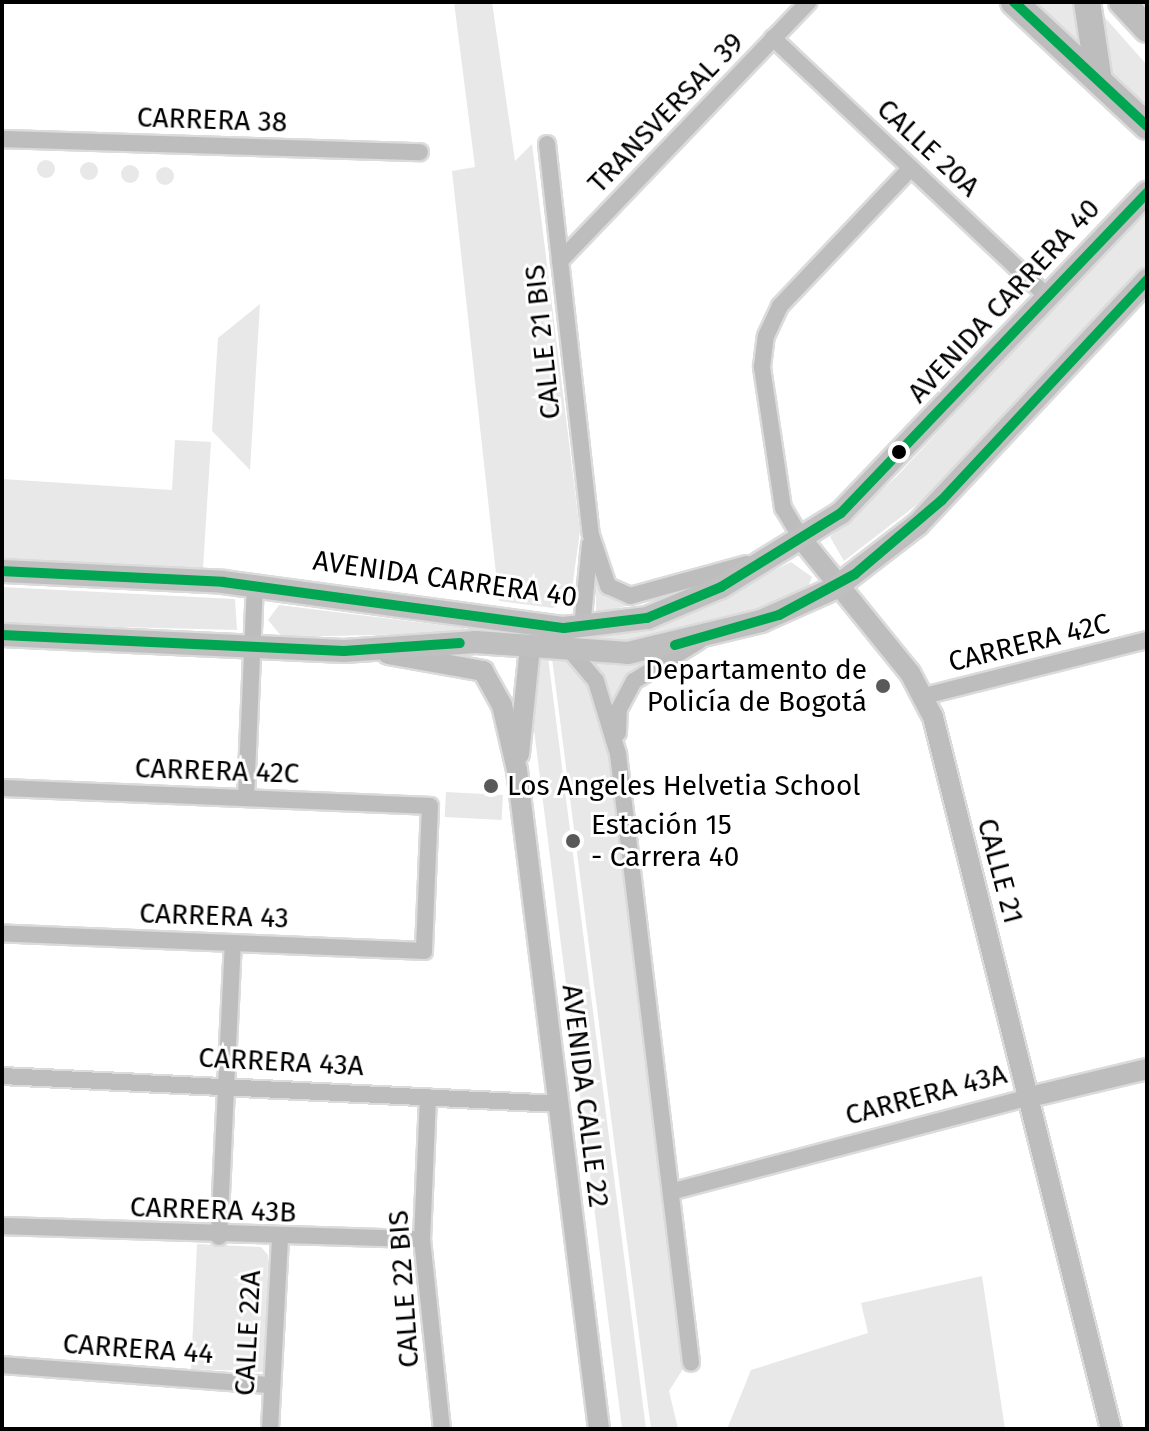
<!DOCTYPE html>
<html>
<head>
<meta charset="utf-8">
<style>
	body { margin:0 }
	#map { position:relative; width:1149px; height:1431px; overflow:hidden; background:#fff; font-family:"Fira Sans",sans-serif }
	div>[style] { position:absolute }
	.green>* { inset:0; background:#e8e8e8; transform-origin:0 0 }
	.round { border-radius:50% }
	.roads { filter:drop-shadow(2px 0 #dbdbdb) drop-shadow(-2px 0 #dbdbdb) drop-shadow(0 2px #dbdbdb) drop-shadow(0 -2px #dbdbdb) }
	.minor>* { height:16px; margin:-8px; padding:0 8px; transform-origin:8px; border-radius:8px; background:#bdbdbd }
	.tertiary>* { height:20px; margin:-10px; padding:0 10px; transform-origin:10px; border-radius:10px; background:#bdbdbd }
	.secondary>* { height:22px; margin:-11px; padding:0 11px; transform-origin:11px; border-radius:11px; background:#bfbfbf }
	.trunk>* { height:26px; margin:-13px; padding:0 13px; transform-origin:13px; border-radius:13px; background:#bdbdbd }
	.bus-1>* { height:10px; margin:-5px; padding:0 5px; transform-origin:5px; border-radius:5px; background:#00a651 }
	.dots>* { width:22px; height:22px; translate:-50% -50%; box-sizing:border-box; border:4px solid #fff; border-radius:50% }
	span { translate:-50% -50%; white-space:nowrap; text-align:center; line-height:1.15; -webkit-text-stroke:6px #fff; paint-order:stroke }
	.street-label { font-size:28px; color:#000 }
	.poi-label { font-size:28px; color:#000 }
	.right { translate:-100% -50%; text-align:right }
	.left { translate:0 -50%; text-align:left }
	.frame { position:absolute; inset:0; border:4px solid #000; pointer-events:none }
</style>
</head>
<body>
<div id="map">
	<div class="green">
		<div style="clip-path:polygon(454px 2px,492px 2px,515px 161px,532px 144px,580px 531px,571px 596px,553px 608px,499px 601px,452px 171px,475px 167px)"></div>
		<div style="clip-path:polygon(1025px 2px,1079px 2px,1076px 51px)"></div>
		<div style="clip-path:polygon(1100px 12px,1147px 65px,1147px 117px,1105px 65px)"></div>
		<div class="round" style="left:37px;top:160px;width:18px;height:18px"></div>
		<div class="round" style="left:80px;top:162px;width:18px;height:18px"></div>
		<div class="round" style="left:121px;top:165px;width:18px;height:18px"></div>
		<div class="round" style="left:156px;top:167px;width:18px;height:18px"></div>
		<div style="clip-path:polygon(1147px 208px,1147px 264px,932px 493px,844px 561px,830px 537px,896px 477px)"></div>
		<div style="clip-path:polygon(260px 304px,250px 470px,212px 431px,218px 338px)"></div>
		<div style="clip-path:polygon(175px 440px,211px 442px,203px 568px,2px 558px,2px 479px,172px 490px)"></div>
		<div style="clip-path:polygon(596px 560px,609px 592px,678px 590px,596px 615px)"></div>
		<div style="clip-path:polygon(791px 562px,812px 577px,806px 592px,723px 622px,627px 642px,570px 638px,665px 623px)"></div>
		<div style="clip-path:polygon(2px 587px,235px 599px,237px 630px,2px 624px)"></div>
		<div style="clip-path:polygon(279px 605px,465px 628px,464px 633px,282px 637px,268px 620px)"></div>
		<div style="clip-path:polygon(540px 657px,548px 657px,646px 1429px,622px 1429px,531px 706px,531px 667px)"></div>
		<div style="clip-path:polygon(552px 658px,584px 667px,607px 744px,683px 1369px,669px 1391px,678px 1429px,651px 1429px)"></div>
		<div style="clip-path:polygon(591px 660px,648px 660px,627px 676px,613px 709px)"></div>
		<div style="left:446px;top:792px;width:57px;height:25px;rotate:3deg"></div>
		<div style="clip-path:polygon(197px 1244px,261px 1247px,268px 1255px,266px 1372px,191px 1369px)"></div>
		<div style="clip-path:polygon(982px 1276px,1005px 1429px,727px 1429px,751px 1370px,868px 1333px,861px 1303px)"></div>
	</div>
	<div class="roads">
		<div class="minor">
			<div style="left:773px;top:38px;width:376px;rotate:43.3deg"></div>
			<div style="left:2px;top:139px;width:418px;rotate:1.8deg"></div>
			<div style="left:547px;top:144px;width:393px;rotate:83.6deg"></div>
			<div style="left:591px;top:535px;width:54px;rotate:71.6deg"></div>
			<div style="left:608px;top:586px;width:24px;rotate:24deg"></div>
			<div style="left:630px;top:596px;width:121px;rotate:-15.3deg"></div>
			<div style="left:560px;top:261px;width:359px;rotate:-46.2deg"></div>
			<div style="left:803px;top:541px;width:39px;rotate:-121deg"></div>
			<div style="left:783px;top:508px;width:143px;rotate:-98.5deg"></div>
			<div style="left:762px;top:367px;width:31px;rotate:-83deg"></div>
			<div style="left:766px;top:336px;width:33px;rotate:-65deg"></div>
			<div style="left:780px;top:306px;width:190px;rotate:-46.5deg"></div>
			<div style="left:582px;top:628px;width:84px;rotate:-84.6deg"></div>
			<div style="left:570px;top:650px;width:40px;rotate:50deg"></div>
			<div style="left:596px;top:681px;width:76px;rotate:73.2deg"></div>
			<div style="left:618px;top:754px;width:613px;rotate:83.16deg"></div>
			<div style="left:924px;top:696px;width:230px;rotate:-14.1deg"></div>
			<div style="left:618px;top:733px;width:24px;rotate:-88deg"></div>
			<div style="left:619px;top:709px;width:32px;rotate:-62deg"></div>
			<div style="left:634px;top:681px;width:76px;rotate:-31.6deg"></div>
			<div style="left:2px;top:788px;width:428px;rotate:2.4deg"></div>
			<div style="left:430px;top:806px;width:145px;rotate:92.4deg"></div>
			<div style="left:424px;top:951px;width:422px;rotate:-177.6deg"></div>
			<div style="left:246px;top:798px;width:213px;rotate:-87.6deg"></div>
			<div style="left:2px;top:1076px;width:557px;rotate:2.88deg"></div>
			<div style="left:428px;top:1097px;width:142px;rotate:92.4deg"></div>
			<div style="left:422px;top:1239px;width:191px;rotate:84deg"></div>
			<div style="left:674px;top:1191px;width:368px;rotate:-14.8deg"></div>
			<div style="left:2px;top:1226px;width:420px;rotate:1.8deg"></div>
			<div style="left:219px;top:1237px;width:294px;rotate:-87.3deg"></div>
			<div style="left:2px;top:1365px;width:269px;rotate:4.3deg"></div>
			<div style="left:270px;top:1429px;width:189px;rotate:-87deg"></div>
		</div>
		<div class="tertiary">
			<div style="left:803px;top:541px;width:170px;rotate:51deg"></div>
			<div style="left:910px;top:673px;width:50px;rotate:62.4deg"></div>
			<div style="left:933px;top:717px;width:734px;rotate:75.96deg"></div>
			<div style="left:388px;top:654px;width:97px;rotate:10.1deg"></div>
			<div style="left:483px;top:671px;width:39px;rotate:61deg"></div>
			<div style="left:502px;top:705px;width:67px;rotate:77deg"></div>
			<div style="left:517px;top:770px;width:664px;rotate:82.91deg"></div>
			<div style="left:519px;top:754px;width:108px;rotate:-84.1deg"></div>
			<div style="left:1030px;top:1097px;width:120px;rotate:-13.5deg"></div>
		</div>
		<div class="secondary">
			<div style="left:2px;top:571px;width:221px;rotate:2.8deg"></div>
			<div style="left:223px;top:582px;width:344px;rotate:7.7deg"></div>
			<div style="left:564px;top:628px;width:84px;rotate:-6.9deg"></div>
			<div style="left:647px;top:618px;width:80px;rotate:-22.7deg"></div>
			<div style="left:721px;top:587px;width:141px;rotate:-31.7deg"></div>
			<div style="left:841px;top:513px;width:443px;rotate:-46.3deg"></div>
			<div style="left:2px;top:635px;width:342px;rotate:2.7deg"></div>
			<div style="left:344px;top:651px;width:132px;rotate:-3.9deg"></div>
			<div style="left:476px;top:642px;width:152px;rotate:4.1deg"></div>
			<div style="left:628px;top:653px;width:137px;rotate:-13.5deg"></div>
			<div style="left:761px;top:621px;width:81px;rotate:-24deg"></div>
			<div style="left:835px;top:588px;width:105px;rotate:-37.6deg"></div>
			<div style="left:918px;top:524px;width:335px;rotate:-46.8deg"></div>
		</div>
		<div class="trunk">
			<div style="left:1014px;top:2px;width:182px;rotate:43deg"></div>
			<div style="left:1087px;top:2px;width:80px;rotate:81.4deg"></div>
			<div style="left:1122px;top:2px;width:37px;rotate:47deg"></div>
		</div>
	</div>
	<div class="bus-1">
		<div style="left:1014px;top:2px;width:182px;rotate:43deg"></div>
		<div style="left:2px;top:571px;width:221px;rotate:2.8deg"></div>
		<div style="left:223px;top:582px;width:344px;rotate:7.7deg"></div>
		<div style="left:564px;top:628px;width:84px;rotate:-6.9deg"></div>
		<div style="left:647px;top:618px;width:80px;rotate:-22.7deg"></div>
		<div style="left:721px;top:587px;width:141px;rotate:-31.7deg"></div>
		<div style="left:841px;top:513px;width:443px;rotate:-46.3deg"></div>
		<div style="left:2px;top:635px;width:342px;rotate:2.7deg"></div>
		<div style="left:344px;top:651px;width:116px;rotate:-3.9deg"></div>
		<div style="left:675px;top:645px;width:108px;rotate:-16.1deg"></div>
		<div style="left:779px;top:615px;width:86px;rotate:-28.3deg"></div>
		<div style="left:855px;top:574px;width:114px;rotate:-40.4deg"></div>
		<div style="left:942px;top:500px;width:301px;rotate:-47deg"></div>
	</div>
	<div class="dots">
		<div style="left:899px;top:452px;background:#000"></div>
		<div style="left:883px;top:686px;background:#595959"></div>
		<div style="left:491px;top:786px;background:#595959"></div>
		<div style="left:573px;top:841px;background:#595959"></div>
	</div>
	<div class="street-label">
		<span style="left:666px;top:113px;rotate:-46deg">TRANSVERSAL 39</span>
		<span style="left:212px;top:120px;rotate:2deg">CARRERA 38</span>
		<span style="left:928px;top:148px;rotate:43deg">CALLE 20A</span>
		<span style="left:1004px;top:301px;rotate:-47deg">AVENIDA CARRERA 40</span>
		<span style="left:543px;top:342px;rotate:-96deg">CALLE 21 BIS</span>
		<span style="left:445px;top:579px;rotate:8deg">AVENIDA CARRERA 40</span>
		<span style="left:1029px;top:643px;rotate:-14deg">CARRERA 42C</span>
		<span style="left:217px;top:771px;rotate:2deg">CARRERA 42C</span>
		<span style="left:1000px;top:871px;rotate:75deg">CALLE 21</span>
		<span style="left:214px;top:916px;rotate:2deg">CARRERA 43</span>
		<span style="left:281px;top:1062px;rotate:3deg">CARRERA 43A</span>
		<span style="left:926px;top:1095px;rotate:-15deg">CARRERA 43A</span>
		<span style="left:585px;top:1096px;rotate:83deg">AVENIDA CALLE 22</span>
		<span style="left:213px;top:1210px;rotate:2deg">CARRERA 43B</span>
		<span style="left:404px;top:1289px;rotate:-94deg">CALLE 22 BIS</span>
		<span style="left:248px;top:1333px;rotate:-87deg">CALLE 22A</span>
		<span style="left:138px;top:1349px;rotate:4deg">CARRERA 44</span>
	</div>
	<div class="poi-label">
		<span class="right" style="left:867px;top:686px">Departamento de<br>Policía de Bogotá</span>
		<span class="left" style="left:507px;top:786px">Los Angeles Helvetia School</span>
		<span class="left" style="left:591px;top:841px">Estación 15<br>- Carrera 40</span>
	</div>
	<div class="frame"></div>
</div>
</body>
</html>
